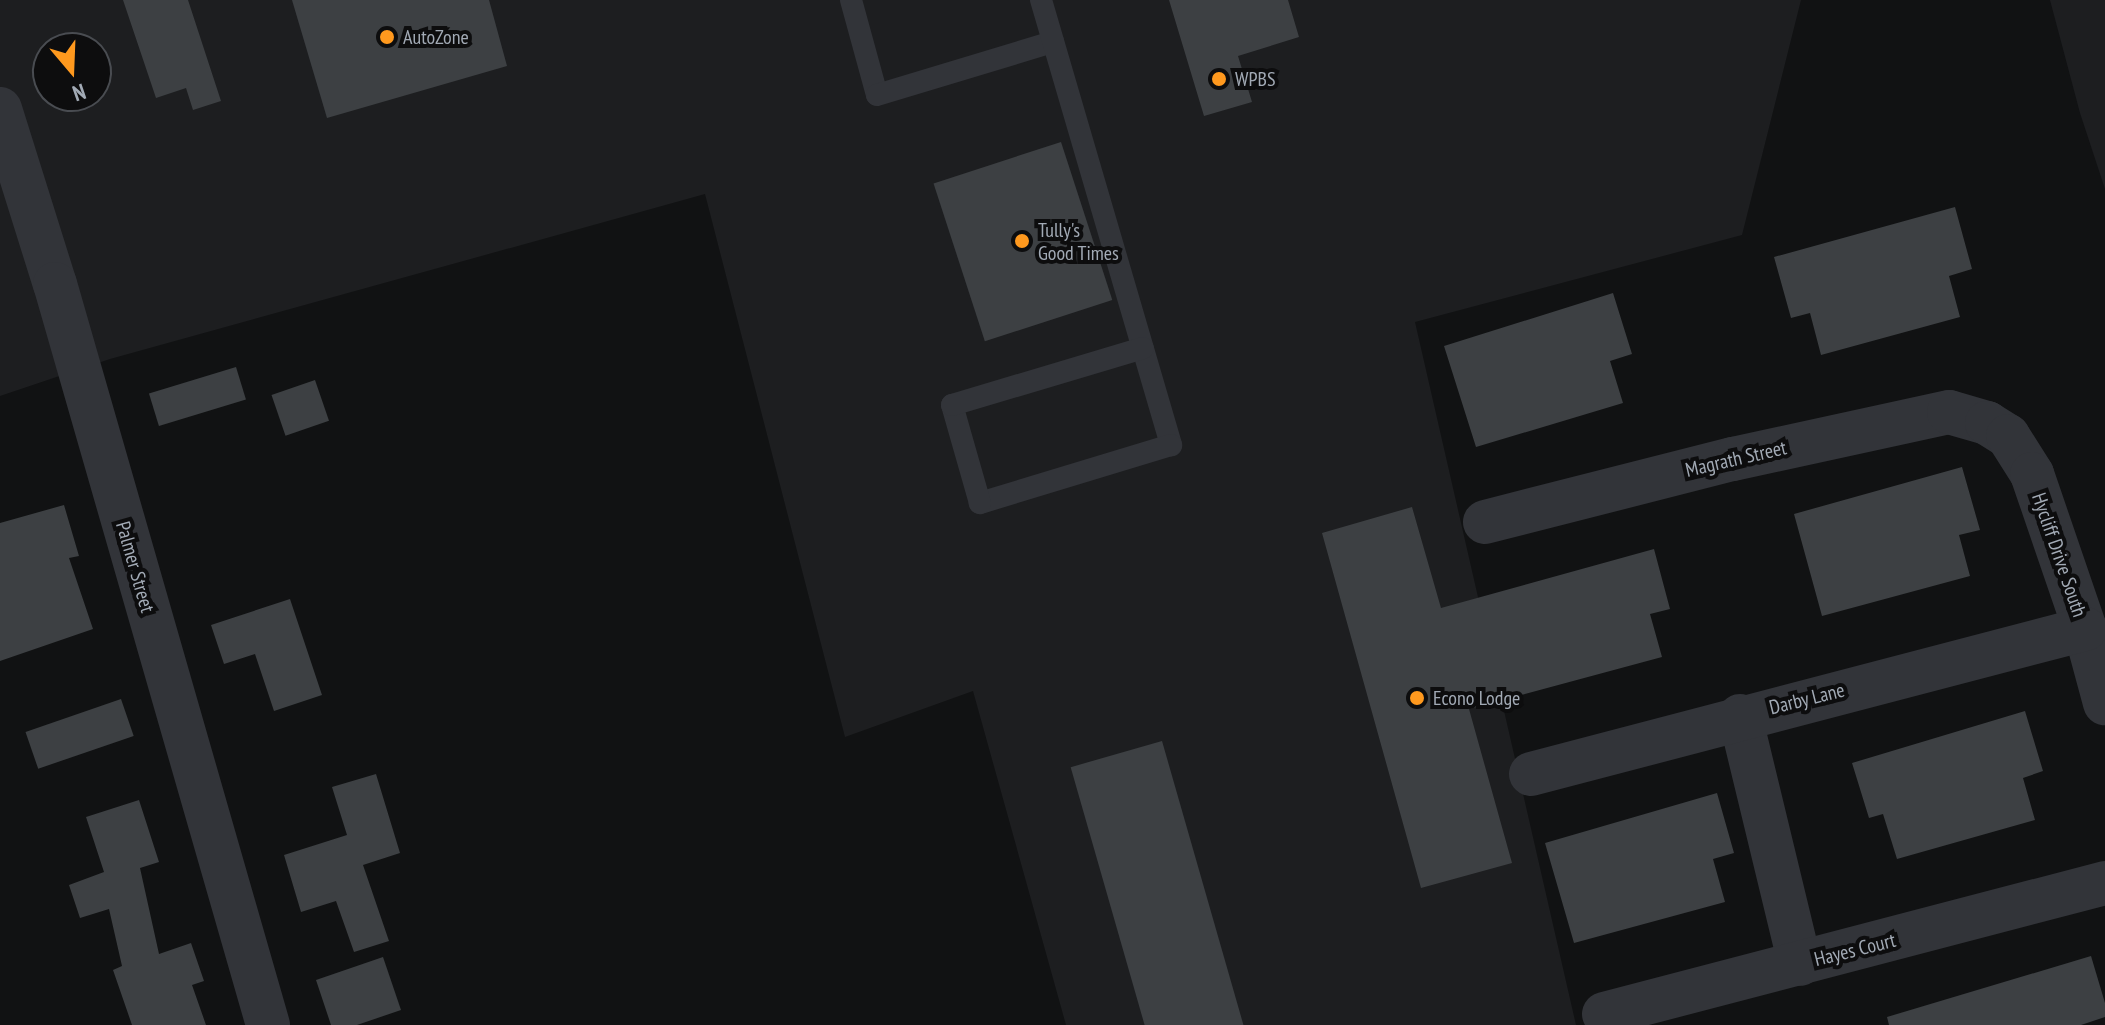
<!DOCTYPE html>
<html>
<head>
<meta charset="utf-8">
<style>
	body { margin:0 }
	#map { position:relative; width:2105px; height:1025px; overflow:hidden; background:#111213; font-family:"PT Sans Narrow",sans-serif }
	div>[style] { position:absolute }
	.built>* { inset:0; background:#1d1e20 }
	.building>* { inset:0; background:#3d4043; transform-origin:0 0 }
	.lane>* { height:22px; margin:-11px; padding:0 11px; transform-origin:11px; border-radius:11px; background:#323439 }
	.street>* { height:44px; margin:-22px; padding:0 22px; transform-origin:22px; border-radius:22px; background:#323439 }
	.dots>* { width:22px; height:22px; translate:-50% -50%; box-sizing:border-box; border:4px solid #0d0d0e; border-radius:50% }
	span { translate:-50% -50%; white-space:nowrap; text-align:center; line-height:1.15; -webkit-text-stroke:8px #0d0d0e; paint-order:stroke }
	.poi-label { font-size:20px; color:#a2aab5 }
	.left { translate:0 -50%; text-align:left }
	.street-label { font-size:20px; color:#a2aab5 }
	.north { position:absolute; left:32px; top:32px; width:80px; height:80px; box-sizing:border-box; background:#0d0d0e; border:2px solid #494c51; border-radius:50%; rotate:161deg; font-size:22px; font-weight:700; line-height:32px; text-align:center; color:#a2aab5 }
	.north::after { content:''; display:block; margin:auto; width:28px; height:36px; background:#ff991e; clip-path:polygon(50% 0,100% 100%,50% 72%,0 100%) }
</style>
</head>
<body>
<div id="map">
	<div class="built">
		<div style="clip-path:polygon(evenodd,0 0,1801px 0,1742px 235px,1415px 322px,1576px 1025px,1066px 1025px,973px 691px,845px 737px,705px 194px,110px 359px,0 396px,0 0,48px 48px,96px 48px,96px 96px,48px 96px,48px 48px)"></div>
		<div style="clip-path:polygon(2050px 0,2105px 0,2105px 189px,2080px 113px)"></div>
	</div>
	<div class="building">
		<div style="clip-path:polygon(123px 0,188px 0,221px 101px,193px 110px,186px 88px,156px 98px)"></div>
		<div style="clip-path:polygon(292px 0,489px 0,507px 66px,327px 118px)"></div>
		<div style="clip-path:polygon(1169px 0,1288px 0,1299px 37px,1238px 56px,1252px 102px,1204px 116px)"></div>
		<div style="left:1061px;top:142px;width:166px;height:134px;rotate:72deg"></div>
		<div style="clip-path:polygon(1955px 207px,1972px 269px,1949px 276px,1960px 317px,1821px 355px,1810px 313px,1791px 318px,1774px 257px)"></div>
		<div style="clip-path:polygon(1613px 293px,1632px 354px,1610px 361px,1623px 403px,1476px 447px,1444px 346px)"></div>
		<div style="left:236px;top:367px;width:34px;height:91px;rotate:73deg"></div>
		<div style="left:315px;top:380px;width:43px;height:46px;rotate:71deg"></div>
		<div style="clip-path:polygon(1962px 467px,1980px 530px,1959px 535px,1970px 576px,1822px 616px,1794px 514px)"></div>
		<div style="clip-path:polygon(64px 505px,79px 556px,69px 558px,93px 629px,0 661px,0 523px)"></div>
		<div style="clip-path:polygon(1412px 507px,1441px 608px,1654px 549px,1670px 609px,1650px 614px,1662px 657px,1469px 709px,1512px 863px,1421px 888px,1322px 533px)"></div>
		<div style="clip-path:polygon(290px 599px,322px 695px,274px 711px,255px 654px,224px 664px,211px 625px)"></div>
		<div style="left:121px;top:699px;width:39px;height:101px;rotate:71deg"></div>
		<div style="clip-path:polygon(2025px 711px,2043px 771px,2023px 778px,2035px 820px,1897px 859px,1883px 814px,1869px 818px,1852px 763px)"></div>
		<div style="left:1162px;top:741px;width:296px;height:95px;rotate:74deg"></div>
		<div style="clip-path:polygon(376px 774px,400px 853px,363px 865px,389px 941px,354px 952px,336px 901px,301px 912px,284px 855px,347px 835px,332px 787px)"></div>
		<div style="clip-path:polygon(1717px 793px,1734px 853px,1713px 859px,1725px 902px,1574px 943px,1545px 843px)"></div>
		<div style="clip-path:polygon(139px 800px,159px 862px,140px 868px,159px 954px,191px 943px,204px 981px,192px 985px,206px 1025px,132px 1025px,113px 970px,122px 966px,109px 909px,80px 918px,69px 885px,104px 872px,86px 817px)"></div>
		<div style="clip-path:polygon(2091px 956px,2105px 1003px,2105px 1017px,2081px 1025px,1889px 1025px,1887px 1017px)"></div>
		<div style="clip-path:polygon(383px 957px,401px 1010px,357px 1025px,331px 1025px,316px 980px)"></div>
	</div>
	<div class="lane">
		<div style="left:851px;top:0;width:98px;rotate:74.7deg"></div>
		<div style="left:877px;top:95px;width:184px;rotate:-16.8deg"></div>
		<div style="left:1041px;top:0;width:464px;rotate:73.7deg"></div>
		<div style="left:1171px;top:445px;width:200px;rotate:163.1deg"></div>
		<div style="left:980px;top:503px;width:102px;rotate:-105.9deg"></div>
		<div style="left:952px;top:405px;width:199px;rotate:-16.6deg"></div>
	</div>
	<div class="street">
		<div style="left:0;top:109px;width:183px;rotate:72.6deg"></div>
		<div style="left:55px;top:284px;width:771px;rotate:73.96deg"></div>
		<div style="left:1485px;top:522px;width:256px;rotate:-14.3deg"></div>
		<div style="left:1733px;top:459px;width:221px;rotate:-12.3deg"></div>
		<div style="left:1949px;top:412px;width:40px;rotate:16deg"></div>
		<div style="left:1987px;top:423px;width:25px;rotate:32deg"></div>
		<div style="left:2008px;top:436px;width:45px;rotate:57.7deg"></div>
		<div style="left:2032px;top:474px;width:164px;rotate:71.1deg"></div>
		<div style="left:2085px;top:629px;width:77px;rotate:74.9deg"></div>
		<div style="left:1740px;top:716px;width:255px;rotate:76.4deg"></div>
		<div style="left:1531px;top:774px;width:573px;rotate:-14.67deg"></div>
		<div style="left:1604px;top:1014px;width:518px;rotate:-14.65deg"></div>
	</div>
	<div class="dots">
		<div style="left:387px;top:37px;background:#ff991e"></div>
		<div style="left:1219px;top:79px;background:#ff991e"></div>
		<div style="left:1022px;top:241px;background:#ff991e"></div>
		<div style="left:1417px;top:698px;background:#ff991e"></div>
	</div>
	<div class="poi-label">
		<span class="left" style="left:403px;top:37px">AutoZone</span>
		<span class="left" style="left:1235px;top:79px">WPBS</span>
		<span class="left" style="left:1038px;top:242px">Tully's<br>Good Times</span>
		<span class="left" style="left:1433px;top:698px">Econo Lodge</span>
	</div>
	<div class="street-label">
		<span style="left:1736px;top:459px;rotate:-13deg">Magrath Street</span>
		<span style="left:2059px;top:555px;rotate:71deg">Hycliff Drive South</span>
		<span style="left:135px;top:567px;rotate:74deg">Palmer Street</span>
		<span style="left:1807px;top:699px;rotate:-14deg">Darby Lane</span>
		<span style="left:1855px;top:950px;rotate:-14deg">Hayes Court</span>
	</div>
	<div class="north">N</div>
</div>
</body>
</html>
